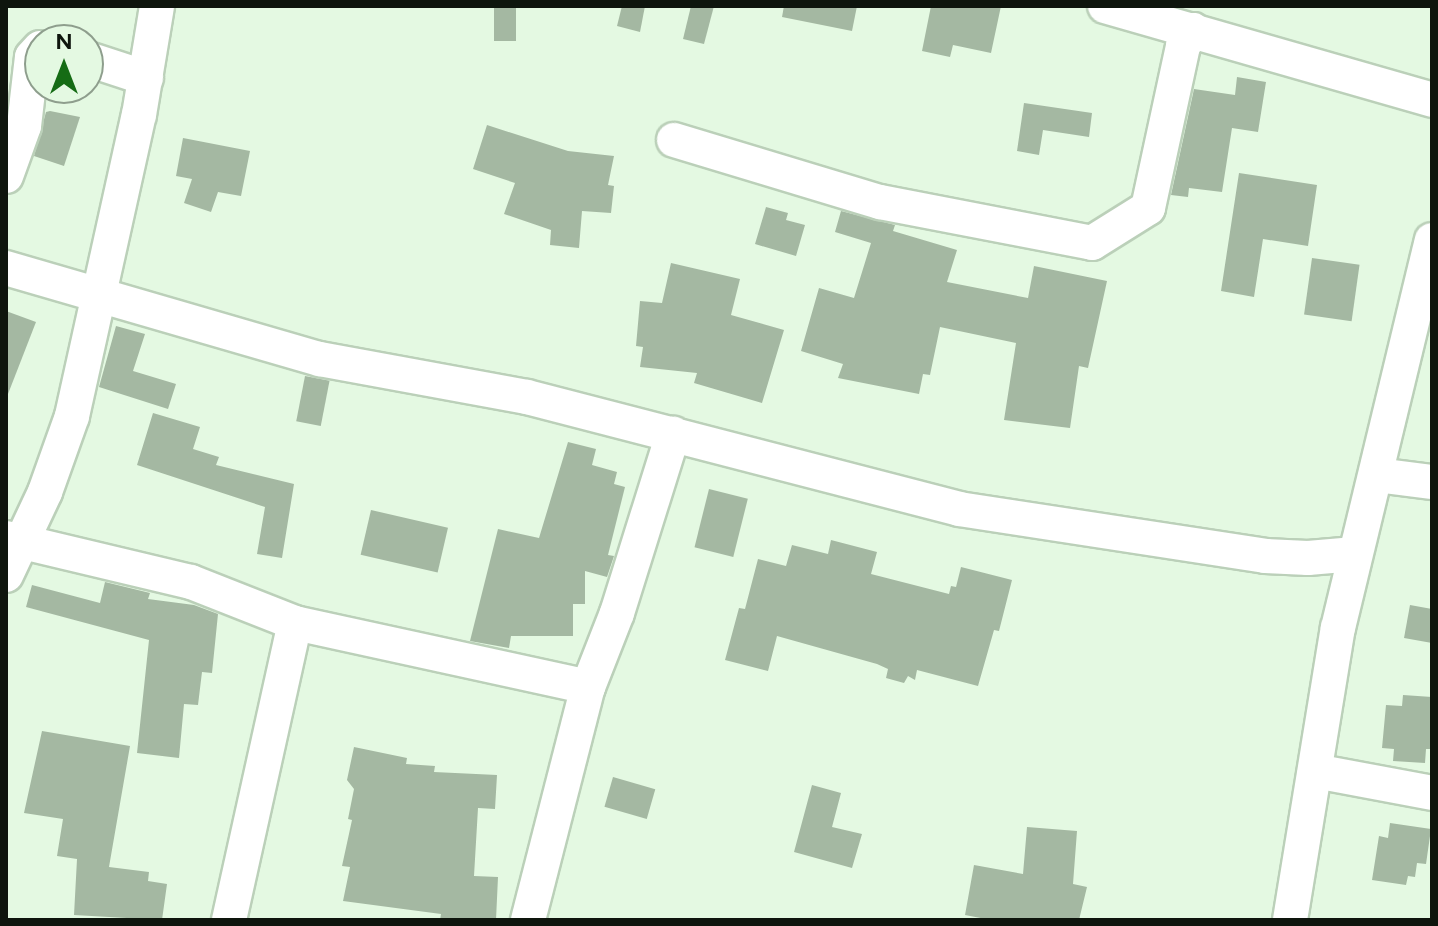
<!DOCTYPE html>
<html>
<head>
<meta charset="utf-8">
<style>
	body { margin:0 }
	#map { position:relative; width:1438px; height:926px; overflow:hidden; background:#e4f9e2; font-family:Figtree,sans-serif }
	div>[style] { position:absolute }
	.building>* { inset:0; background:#a4b8a2; transform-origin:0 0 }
	.roads { filter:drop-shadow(2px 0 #bbd0b9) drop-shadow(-2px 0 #bbd0b9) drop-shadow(0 2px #bbd0b9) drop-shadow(0 -2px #bbd0b9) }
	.street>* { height:34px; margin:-17px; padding:0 17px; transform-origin:17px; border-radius:17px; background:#fff }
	span { translate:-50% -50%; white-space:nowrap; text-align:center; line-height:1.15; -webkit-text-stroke:7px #e4f9e2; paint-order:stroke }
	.frame { position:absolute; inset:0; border:8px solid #0e150d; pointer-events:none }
	.north { position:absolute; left:24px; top:24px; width:80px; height:80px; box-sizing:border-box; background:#e4f9e2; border:2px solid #8e9e8d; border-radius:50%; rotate:0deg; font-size:22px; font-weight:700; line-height:32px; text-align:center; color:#0e150d }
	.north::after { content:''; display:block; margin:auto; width:28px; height:36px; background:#156c15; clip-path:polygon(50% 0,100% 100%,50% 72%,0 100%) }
</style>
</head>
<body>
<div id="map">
	<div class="building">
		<div style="left:494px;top:6px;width:22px;height:35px"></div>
		<div style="clip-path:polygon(622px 6px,645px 6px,640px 32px,617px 26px)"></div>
		<div style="clip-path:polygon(691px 6px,714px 6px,704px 44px,683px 39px)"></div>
		<div style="clip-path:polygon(784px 6px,857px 6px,852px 31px,782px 17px)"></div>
		<div style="clip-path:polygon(931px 6px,1001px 6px,991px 53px,953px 45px,950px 57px,922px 51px)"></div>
		<div style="clip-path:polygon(1237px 77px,1266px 82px,1258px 132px,1232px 128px,1222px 192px,1189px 188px,1188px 197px,1171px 195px,1194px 89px,1235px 95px)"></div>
		<div style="clip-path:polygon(1024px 103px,1092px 113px,1089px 137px,1043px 130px,1039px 155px,1017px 151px)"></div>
		<div style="clip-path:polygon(50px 111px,80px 117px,64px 166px,34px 156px,46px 112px)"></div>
		<div style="clip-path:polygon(487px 125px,568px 151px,614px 156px,608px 185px,614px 186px,611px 213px,582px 211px,579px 248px,550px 245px,551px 230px,504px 214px,515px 183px,473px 169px)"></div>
		<div style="clip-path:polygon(183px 138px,250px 151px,241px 196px,218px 192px,211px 212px,184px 203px,192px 179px,176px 176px)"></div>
		<div style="clip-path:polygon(1239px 173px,1317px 185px,1308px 246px,1263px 239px,1254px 297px,1221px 291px)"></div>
		<div style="clip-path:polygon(766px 207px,788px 213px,786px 220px,805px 225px,796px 256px,755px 244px)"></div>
		<div style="clip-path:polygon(841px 211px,895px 225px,893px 231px,957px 250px,947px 282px,1028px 298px,1034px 266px,1107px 281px,1088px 368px,1079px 366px,1070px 428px,1004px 420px,1016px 343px,940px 327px,930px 375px,923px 374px,919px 394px,838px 378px,843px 364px,801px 351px,819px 288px,854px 298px,871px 243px,835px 232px)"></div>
		<div style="left:1312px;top:258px;width:48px;height:57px;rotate:8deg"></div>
		<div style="clip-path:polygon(671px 263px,740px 279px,731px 315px,784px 330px,762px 403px,694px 383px,697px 373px,640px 367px,643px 347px,636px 346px,640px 301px,662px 303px)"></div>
		<div style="clip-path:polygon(6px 311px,36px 322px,8px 394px,6px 394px)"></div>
		<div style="clip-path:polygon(116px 326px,145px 334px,133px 371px,176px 384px,168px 409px,99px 387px)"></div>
		<div style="left:305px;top:376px;width:25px;height:46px;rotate:11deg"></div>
		<div style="clip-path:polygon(153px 413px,200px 427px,193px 449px,219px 457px,216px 465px,294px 484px,282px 558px,257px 554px,265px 507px,137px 465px)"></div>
		<div style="clip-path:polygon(568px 442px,596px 449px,592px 465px,617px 472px,614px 484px,625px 487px,608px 555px,614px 556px,607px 577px,585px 571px,585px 604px,573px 604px,573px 636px,511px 636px,509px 648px,470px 641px,498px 529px,539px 538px)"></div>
		<div style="left:709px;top:489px;width:40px;height:60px;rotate:14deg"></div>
		<div style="left:371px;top:510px;width:79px;height:46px;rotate:13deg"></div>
		<div style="clip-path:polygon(831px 540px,877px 552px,871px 574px,949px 594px,951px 586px,956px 587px,961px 567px,1012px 580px,999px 631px,994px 630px,978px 686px,917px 670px,915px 680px,908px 676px,904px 683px,886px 678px,888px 669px,877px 664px,777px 636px,768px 671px,725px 660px,739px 608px,745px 609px,758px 559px,786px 566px,792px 545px,828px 554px)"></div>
		<div style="clip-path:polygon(105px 582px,150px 593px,148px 599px,194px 605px,218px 614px,212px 673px,202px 672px,198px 705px,184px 704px,179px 758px,137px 753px,149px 640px,26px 607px,32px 585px,100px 603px)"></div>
		<div style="clip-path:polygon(1410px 605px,1432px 609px,1432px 643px,1404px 638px)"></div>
		<div style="clip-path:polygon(1403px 695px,1432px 697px,1432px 749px,1426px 749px,1425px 763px,1393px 761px,1394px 749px,1382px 748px,1386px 705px,1402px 706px)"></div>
		<div style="clip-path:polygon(42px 731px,130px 746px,109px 867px,149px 872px,148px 881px,167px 884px,162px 920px,74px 915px,77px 859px,57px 856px,63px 819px,24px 813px)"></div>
		<div style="clip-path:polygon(354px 747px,407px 758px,406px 764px,435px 766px,434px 772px,497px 775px,495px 809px,478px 808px,474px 876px,498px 877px,496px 920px,440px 920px,441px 914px,343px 901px,350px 867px,342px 866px,352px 820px,348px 819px,354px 789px,347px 780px)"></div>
		<div style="left:613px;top:777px;width:44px;height:31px;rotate:16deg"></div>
		<div style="clip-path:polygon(812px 785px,841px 793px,832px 827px,862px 834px,852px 868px,794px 852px)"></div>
		<div style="clip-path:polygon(1390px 823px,1431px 829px,1426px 864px,1417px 863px,1415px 877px,1408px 876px,1406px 885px,1372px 880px,1379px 836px,1388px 838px)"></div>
		<div style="clip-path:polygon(1027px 827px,1077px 831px,1073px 884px,1087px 887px,1079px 920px,991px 920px,965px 915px,974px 865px,1023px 874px)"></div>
	</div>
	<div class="roads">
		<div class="street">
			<div style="left:1105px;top:6px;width:340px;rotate:16deg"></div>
			<div style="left:88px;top:59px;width:61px;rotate:18.1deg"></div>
			<div style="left:674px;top:140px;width:215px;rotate:16.8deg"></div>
			<div style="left:880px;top:202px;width:216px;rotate:10.9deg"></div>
			<div style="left:1092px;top:243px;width:66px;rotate:-32deg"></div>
			<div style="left:1148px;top:208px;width:166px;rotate:-77.8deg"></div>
			<div style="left:1183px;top:46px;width:19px;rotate:-58deg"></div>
			<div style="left:6px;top:176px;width:53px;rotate:-70.2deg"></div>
			<div style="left:24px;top:126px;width:69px;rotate:-83.4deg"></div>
			<div style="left:32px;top:57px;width:12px;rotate:-48deg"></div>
			<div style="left:6px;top:268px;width:327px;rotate:16.2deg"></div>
			<div style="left:320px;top:359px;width:210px;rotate:10.4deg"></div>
			<div style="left:527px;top:397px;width:446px;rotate:14.5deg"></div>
			<div style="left:959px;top:509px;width:310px;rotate:8.7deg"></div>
			<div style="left:1265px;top:556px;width:43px;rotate:2.7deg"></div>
			<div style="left:1308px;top:558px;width:47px;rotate:-4.9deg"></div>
			<div style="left:1377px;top:475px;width:55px;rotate:7.3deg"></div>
			<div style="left:6px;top:538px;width:190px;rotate:13.4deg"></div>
			<div style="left:191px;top:582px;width:112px;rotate:21.5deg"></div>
			<div style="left:295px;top:623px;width:300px;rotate:12.3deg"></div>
			<div style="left:588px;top:687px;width:79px;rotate:-68.6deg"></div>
			<div style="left:617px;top:613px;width:188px;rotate:-72.6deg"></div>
			<div style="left:6px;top:575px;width:92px;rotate:-64.8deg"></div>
			<div style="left:45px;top:492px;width:81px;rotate:-70.4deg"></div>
			<div style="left:72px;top:416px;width:308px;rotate:-77.5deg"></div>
			<div style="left:139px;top:115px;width:110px;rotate:-80.6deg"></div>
			<div style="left:1315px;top:771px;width:119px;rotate:10.6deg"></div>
			<div style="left:229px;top:920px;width:304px;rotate:-77.5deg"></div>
			<div style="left:528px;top:920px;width:241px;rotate:-75.6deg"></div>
			<div style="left:1290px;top:920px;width:296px;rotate:-80.7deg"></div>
			<div style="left:1338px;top:628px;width:399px;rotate:-76.4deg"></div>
		</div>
	</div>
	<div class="frame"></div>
	<div class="north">N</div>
</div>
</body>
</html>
